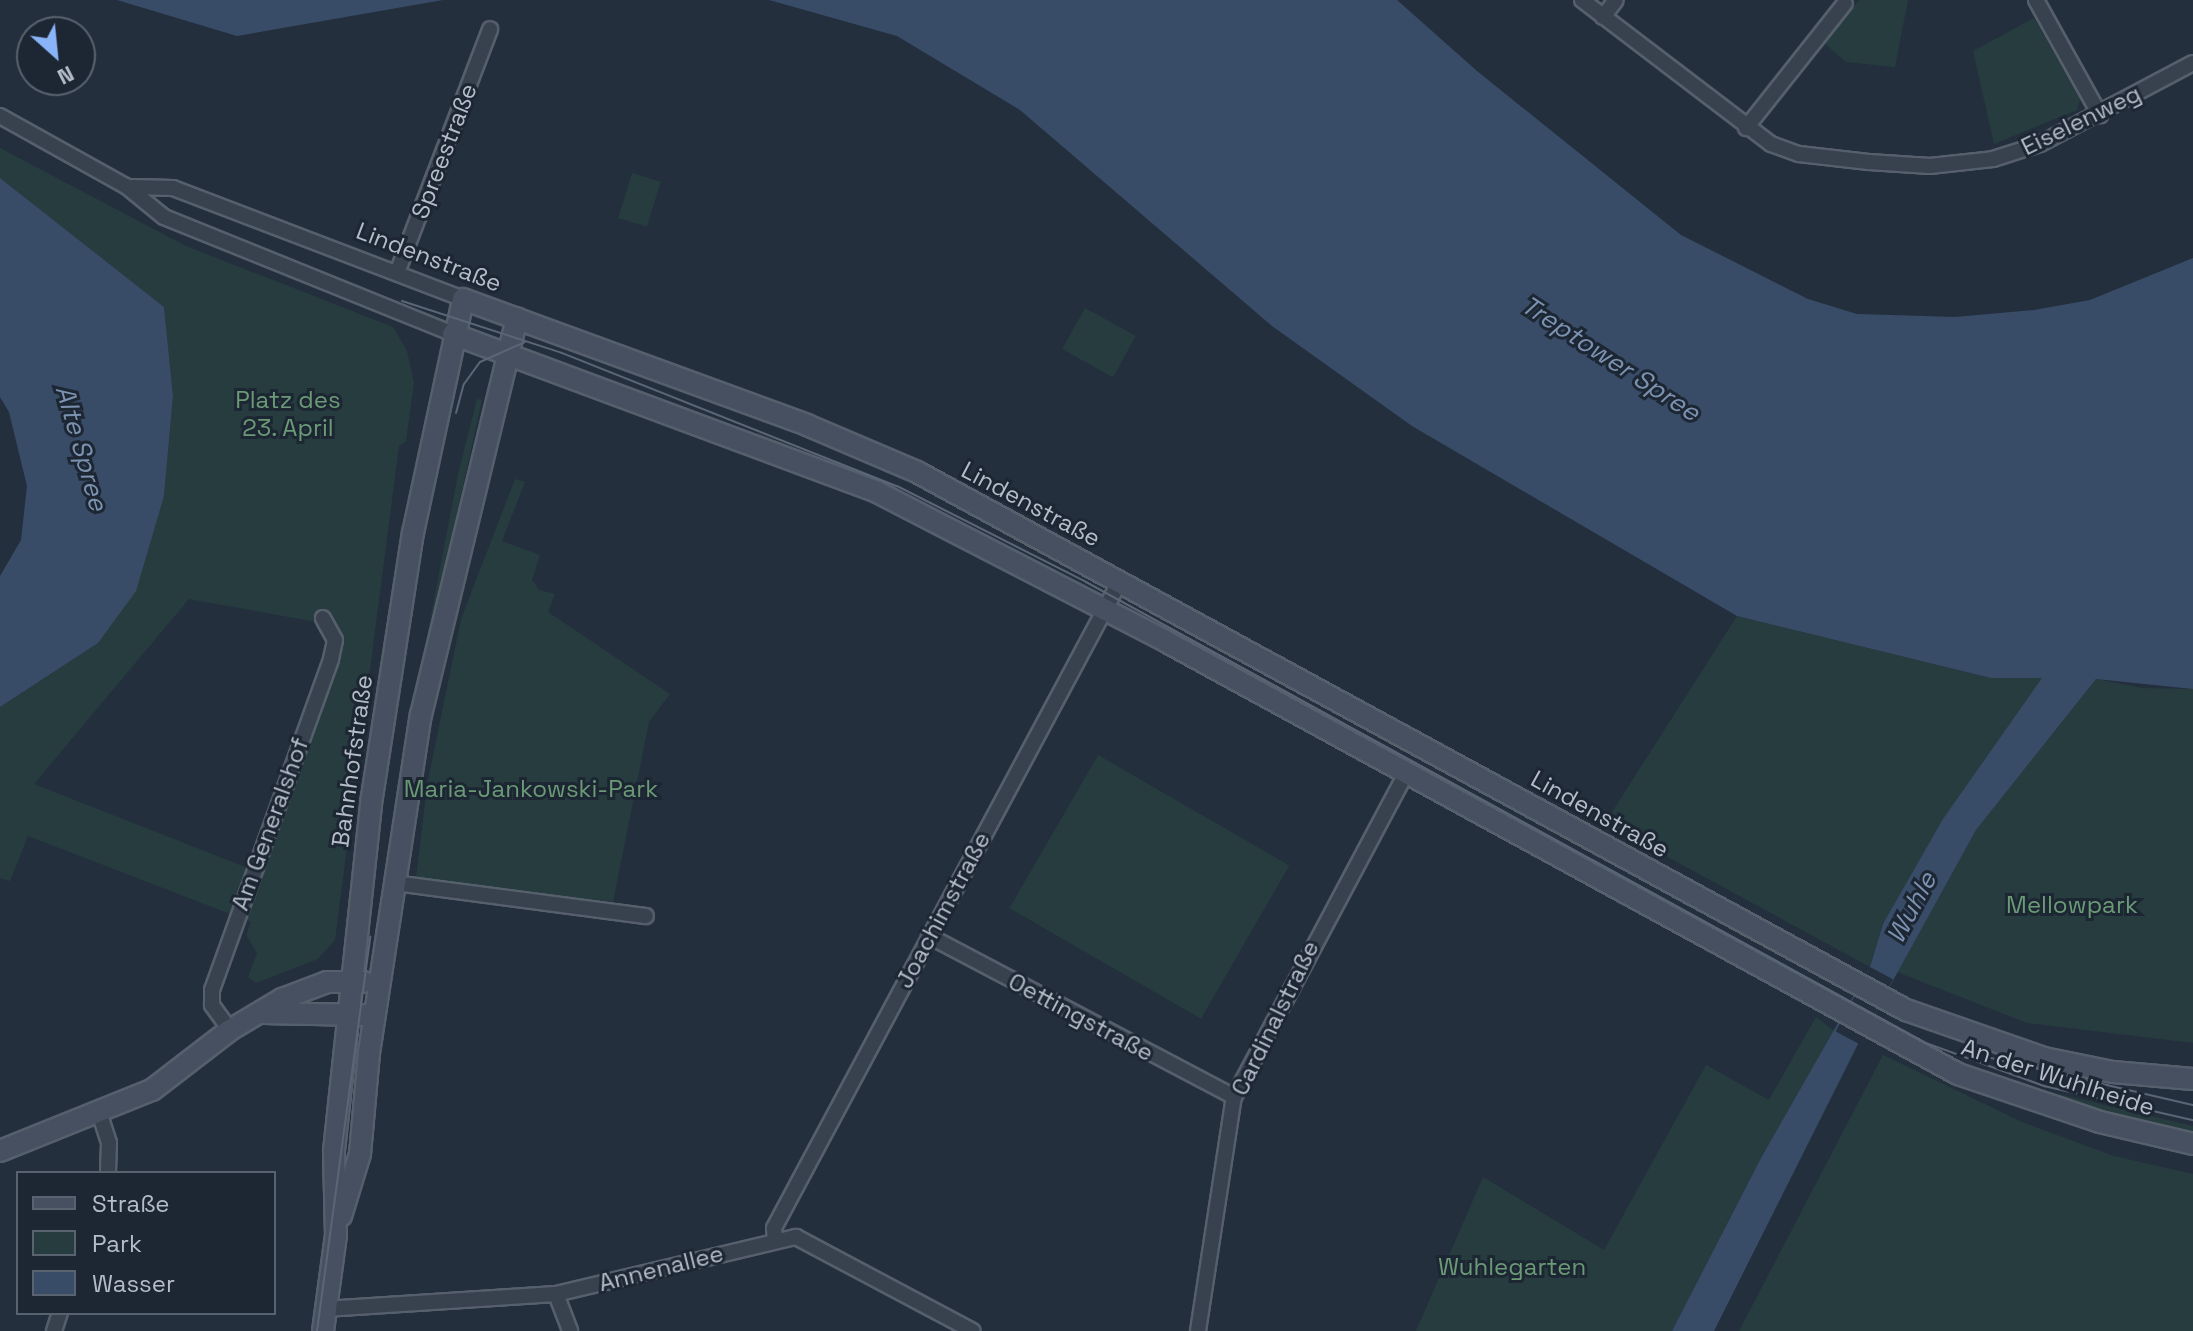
<!DOCTYPE html>
<html>
<head>
<meta charset="utf-8">
<style>
	body { margin:0 }
	#map { position:relative; width:2193px; height:1331px; overflow:hidden; background:#242f3e; font-family:"Space Grotesk",sans-serif }
	div>[style] { position:absolute }
	.green>* { inset:0; background:#263c3f; transform-origin:0 0 }
	.water>* { inset:0; background:#394c67 }
	.pier>* { inset:0; background:#242f3e; transform-origin:0 0 }
	.roads { filter:drop-shadow(2px 0 #565f6c) drop-shadow(-2px 0 #565f6c) drop-shadow(0 2px #565f6c) drop-shadow(0 -2px #565f6c) }
	.minor>* { height:14px; margin:-7px; padding:0 7px; transform-origin:7px; border-radius:7px; background:#38414e }
	.secondary>* { height:20px; margin:-10px; padding:0 10px; transform-origin:10px; border-radius:10px; background:#465061 }
	.tram>* { height:2px; margin:-1px; padding:0 1px; transform-origin:1px; border-radius:1px; background:#5a6575 }
	span { translate:-50% -50%; white-space:nowrap; text-align:center; line-height:1.15; -webkit-text-stroke:6px #1d2633; paint-order:stroke }
	.street-label { font-size:24px; color:#b4bcc9 }
	.park-label { font-size:24px; color:#6b9a76 }
	.water-label { font-size:26px; color:#7c92b1; font-style:italic }
	.legend { position:absolute; left:16px; top:1171px; width:260px; height:144px; box-sizing:border-box; background:#1d2633; border:2px solid #59626f; margin:0; padding:10px 14px; list-style:none; font-size:24px; color:#b4bcc9 }
	.legend li { display:flex; align-items:center; gap:16px; height:40px }
	.legend b { width:40px; border:2px solid #59626f }
	.north { position:absolute; left:16px; top:16px; width:80px; height:80px; box-sizing:border-box; background:#1d2633; border:2px solid #59626f; border-radius:50%; rotate:153deg; font-size:22px; font-weight:700; line-height:32px; text-align:center; color:#b4bcc9 }
	.north::after { content:''; display:block; margin:auto; width:28px; height:36px; background:#8ab4f8; clip-path:polygon(50% 0,100% 100%,50% 72%,0 100%) }
</style>
</head>
<body>
<div id="map">
	<div class="green">
		<div style="clip-path:polygon(1859px 0,1908px 0,1895px 67px,1846px 62px,1824px 43px)"></div>
		<div style="clip-path:polygon(2034px 18px,2080px 99px,2077px 110px,1994px 144px,1973px 51px)"></div>
		<div style="clip-path:polygon(evenodd,0 148px,186px 246px,393px 327px,407px 351px,414px 383px,406px 441px,399px 446px,335px 940px,318px 959px,256px 983px,248px 977px,257px 953px,246px 935px,251px 922px,28px 836px,10px 881px,0 878px,0 707px,98px 643px,164px 496px,173px 396px,164px 307px,0 178px,0 148px,189px 599px,339px 626px,341px 658px,258px 872px,34px 784px,189px 599px)"></div>
		<div style="left:632px;top:173px;width:30px;height:47px;rotate:17deg"></div>
		<div style="left:1085px;top:308px;width:58px;height:47px;rotate:29deg"></div>
		<div style="clip-path:polygon(477px 399px,482px 400px,410px 726px,458px 474px)"></div>
		<div style="clip-path:polygon(758px 433px,879px 481px,1055px 574px,756px 438px)"></div>
		<div style="clip-path:polygon(515px 479px,525px 482px,502px 541px,540px 555px,532px 580px,539px 590px,555px 594px,548px 612px,670px 694px,649px 722px,613px 902px,416px 879px,427px 785px,461px 619px)"></div>
		<div style="clip-path:polygon(1737px 616px,1991px 678px,2043px 678px,1883px 924px,1870px 967px,1605px 823px)"></div>
		<div style="clip-path:polygon(2096px 679px,2142px 688px,2193px 689px,2193px 1043px,2027px 1023px,1897px 972px,1976px 830px)"></div>
		<div style="left:1098px;top:755px;width:221px;height:177px;rotate:30deg"></div>
		<div style="clip-path:polygon(1816px 1017px,1836px 1032px,1761px 1158px,1672px 1331px,1416px 1331px,1483px 1177px,1604px 1250px,1706px 1065px,1769px 1100px)"></div>
		<div style="clip-path:polygon(1883px 1055px,2022px 1122px,2114px 1156px,2193px 1174px,2193px 1331px,1739px 1331px)"></div>
		<div style="clip-path:polygon(1951px 1060px,2026px 1086px,2193px 1126px,2193px 1137px,2128px 1123px,1946px 1062px)"></div>
	</div>
	<div class="water">
		<div style="clip-path:polygon(117px 0,443px 0,237px 36px)"></div>
		<div style="clip-path:polygon(769px 0,1397px 0,1477px 71px,1681px 235px,1808px 299px,1857px 314px,1955px 317px,2034px 310px,2090px 300px,2193px 258px,2193px 689px,2096px 679px,1976px 830px,1858px 1044px,1714px 1331px,1672px 1331px,1761px 1158px,1870px 967px,1883px 924px,1943px 819px,2042px 678px,1991px 678px,1737px 616px,1412px 426px,1272px 326px,1020px 110px,897px 36px)"></div>
		<div style="clip-path:polygon(0 178px,164px 307px,173px 396px,164px 496px,136px 591px,98px 643px,0 707px,0 576px,21px 540px,27px 486px,9px 412px,0 397px)"></div>
	</div>
	<div class="pier">
		<div style="left:1870px;top:967px;width:26px;height:73px;rotate:28deg"></div>
	</div>
	<div class="roads">
		<div class="minor">
			<div style="left:1582px;top:0;width:238px;rotate:37.3deg"></div>
			<div style="left:1771px;top:144px;width:30px;rotate:20deg"></div>
			<div style="left:1799px;top:154px;width:70px;rotate:6.5deg"></div>
			<div style="left:1869px;top:162px;width:61px;rotate:3.8deg"></div>
			<div style="left:1930px;top:166px;width:63px;rotate:-6.3deg"></div>
			<div style="left:1993px;top:159px;width:49px;rotate:-17.7deg"></div>
			<div style="left:2040px;top:144px;width:173px;rotate:-27.9deg"></div>
			<div style="left:2036px;top:0;width:132px;rotate:60.9deg"></div>
			<div style="left:1603px;top:17px;width:21px;rotate:-53deg"></div>
			<div style="left:0;top:116px;width:144px;rotate:29.1deg"></div>
			<div style="left:126px;top:186px;width:49px;rotate:39.2deg"></div>
			<div style="left:164px;top:217px;width:312px;rotate:22deg"></div>
			<div style="left:1746px;top:128px;width:159px;rotate:-51.6deg"></div>
			<div style="left:132px;top:187px;width:41px;rotate:1.4deg"></div>
			<div style="left:173px;top:188px;width:311px;rotate:20.9deg"></div>
			<div style="left:397px;top:273px;width:261px;rotate:-69.1deg"></div>
			<div style="left:395px;top:883px;width:253px;rotate:7.5deg"></div>
			<div style="left:929px;top:936px;width:345px;rotate:27.8deg"></div>
			<div style="left:230px;top:1030px;width:31px;rotate:-126deg"></div>
			<div style="left:212px;top:1005px;width:15px;rotate:-90deg"></div>
			<div style="left:212px;top:990px;width:352px;rotate:-70.2deg"></div>
			<div style="left:331px;top:659px;width:19px;rotate:-78deg"></div>
			<div style="left:335px;top:640px;width:25px;rotate:-119deg"></div>
			<div style="left:100px;top:1115px;width:29px;rotate:72deg"></div>
			<div style="left:109px;top:1143px;width:30px;rotate:92deg"></div>
			<div style="left:775px;top:1240px;width:12px;rotate:-95deg"></div>
			<div style="left:774px;top:1228px;width:734px;rotate:-61.86deg"></div>
			<div style="left:556px;top:1294px;width:40px;rotate:69deg"></div>
			<div style="left:325px;top:1309px;width:231px;rotate:-3.7deg"></div>
			<div style="left:556px;top:1294px;width:247px;rotate:-13.4deg"></div>
			<div style="left:796px;top:1237px;width:200px;rotate:28deg"></div>
			<div style="left:54px;top:1331px;width:19px;rotate:-72deg"></div>
			<div style="left:1198px;top:1331px;width:237px;rotate:-81.3deg"></div>
			<div style="left:1234px;top:1097px;width:367px;rotate:-62deg"></div>
		</div>
		<div class="secondary">
			<div style="left:453px;top:334px;width:452px;rotate:20.4deg"></div>
			<div style="left:877px;top:492px;width:326px;rotate:27.3deg"></div>
			<div style="left:1167px;top:642px;width:901px;rotate:28.64deg"></div>
			<div style="left:1958px;top:1074px;width:150px;rotate:18.7deg"></div>
			<div style="left:2100px;top:1122px;width:96px;rotate:13.3deg"></div>
			<div style="left:263px;top:1013px;width:100px;rotate:1.1deg"></div>
			<div style="left:0;top:1151px;width:164px;rotate:-21.9deg"></div>
			<div style="left:152px;top:1090px;width:98px;rotate:-37.6deg"></div>
			<div style="left:230px;top:1030px;width:61px;rotate:-30.8deg"></div>
			<div style="left:282px;top:999px;width:48px;rotate:-20.7deg"></div>
			<div style="left:327px;top:982px;width:37px"></div>
			<div style="left:341px;top:1216px;width:65px;rotate:-73deg"></div>
			<div style="left:360px;top:1154px;width:101px;rotate:-84.9deg"></div>
			<div style="left:369px;top:1053px;width:342px;rotate:-81.3deg"></div>
			<div style="left:421px;top:715px;width:408px;rotate:-76.4deg"></div>
			<div style="left:323px;top:1331px;width:97px;rotate:-82.3deg"></div>
			<div style="left:336px;top:1235px;width:84px;rotate:-91.4deg"></div>
			<div style="left:334px;top:1151px;width:356px;rotate:-83.9deg"></div>
			<div style="left:372px;top:797px;width:267px;rotate:-81.2deg"></div>
			<div style="left:413px;top:533px;width:239px;rotate:-77.9deg"></div>
			<div style="left:463px;top:299px;width:366px;rotate:20.1deg"></div>
			<div style="left:807px;top:425px;width:120px;rotate:23.1deg"></div>
			<div style="left:917px;top:472px;width:1126px;rotate:28.55deg"></div>
			<div style="left:1906px;top:1010px;width:146px;rotate:19.2deg"></div>
			<div style="left:2044px;top:1058px;width:70px;rotate:11.5deg"></div>
			<div style="left:2113px;top:1072px;width:80px;rotate:5deg"></div>
		</div>
	</div>
	<div class="tram">
		<div style="left:402px;top:301px;width:168px;rotate:18deg"></div>
		<div style="left:562px;top:353px;width:360px;rotate:21.7deg"></div>
		<div style="left:897px;top:486px;width:212px;rotate:26.9deg"></div>
		<div style="left:1086px;top:582px;width:958px;rotate:28.76deg"></div>
		<div style="left:1926px;top:1043px;width:126px;rotate:20deg"></div>
		<div style="left:2044px;top:1086px;width:153px;rotate:12.9deg"></div>
		<div style="left:456px;top:413px;width:30px;rotate:-75deg"></div>
		<div style="left:464px;top:384px;width:27px;rotate:-54deg"></div>
		<div style="left:480px;top:362px;width:49px;rotate:-24deg"></div>
		<div style="left:1991px;top:1058px;width:207px;rotate:13.1deg"></div>
		<div style="left:317px;top:1331px;width:398px;rotate:-82.3deg"></div>
	</div>
	<div class="street-label">
		<span style="left:2081px;top:120px;rotate:-26deg">Eiselenweg</span>
		<span style="left:444px;top:151px;rotate:-69deg">Spreestraße</span>
		<span style="left:429px;top:257px;rotate:21deg">Lindenstraße</span>
		<span style="left:1031px;top:504px;rotate:28deg">Lindenstraße</span>
		<span style="left:352px;top:761px;rotate:-82deg">Bahnhofstraße</span>
		<span style="left:1600px;top:814px;rotate:29deg">Lindenstraße</span>
		<span style="left:270px;top:824px;rotate:-70deg">Am Generalshof</span>
		<span style="left:943px;top:910px;rotate:-62deg">Joachimstraße</span>
		<span style="left:1081px;top:1017px;rotate:28deg">Oettingstraße</span>
		<span style="left:1275px;top:1018px;rotate:-64deg">Cardinalstraße</span>
		<span style="left:2058px;top:1077px;rotate:18deg">An der Wuhlheide</span>
		<span style="left:661px;top:1268px;rotate:-14deg">Annenallee</span>
	</div>
	<div class="park-label">
		<span style="left:288px;top:414px">Platz des<br>23. April</span>
		<span style="left:531px;top:789px">Maria-Jankowski-Park</span>
		<span style="left:2072px;top:905px">Mellowpark</span>
		<span style="left:1512px;top:1267px">Wuhlegarten</span>
	</div>
	<div class="water-label">
		<span style="left:1610px;top:359px;rotate:33deg">Treptower Spree</span>
		<span style="left:81px;top:448px;rotate:74deg">Alte Spree</span>
		<span style="left:1912px;top:908px;rotate:-62deg">Wuhle</span>
	</div>
	<ul class="legend">
	<li><b style="height:10px;background:#465061"></b>Straße</li>
	<li><b style="height:22px;background:#263c3f"></b>Park</li>
	<li><b style="height:22px;background:#394c67"></b>Wasser</li>
	</ul>
	<div class="north">N</div>
</div>
</body>
</html>
